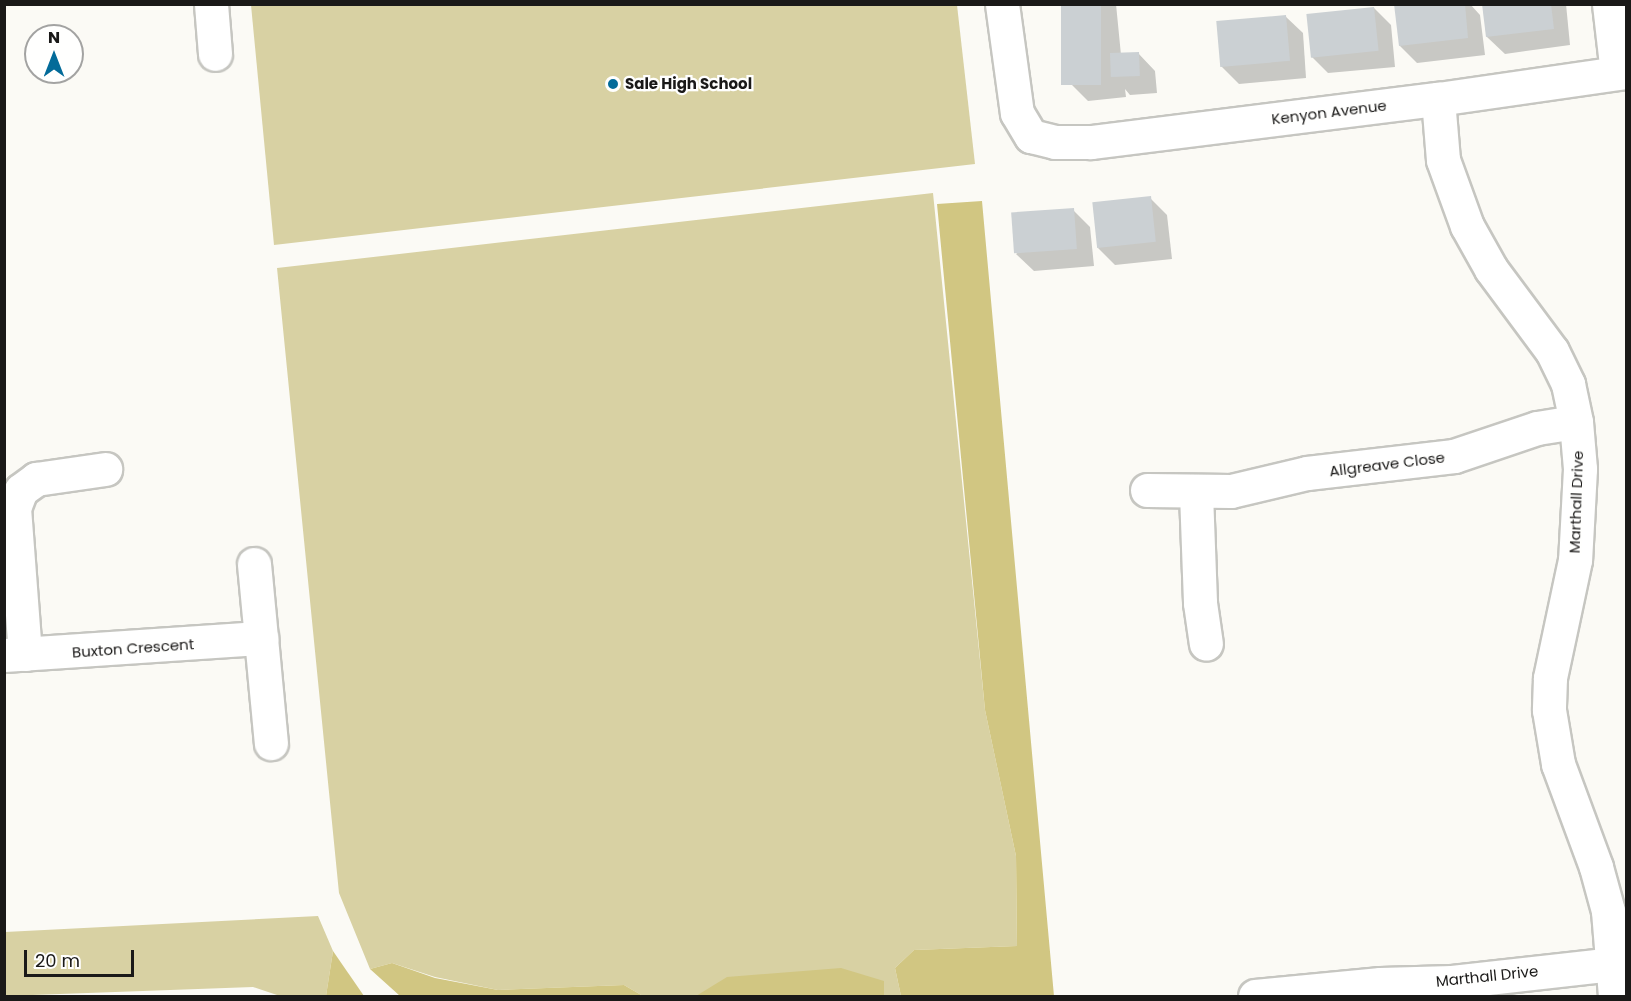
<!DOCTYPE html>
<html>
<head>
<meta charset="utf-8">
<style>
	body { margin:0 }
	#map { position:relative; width:1631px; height:1001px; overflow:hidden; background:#fbfaf5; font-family:Poppins,sans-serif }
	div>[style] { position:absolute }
	.green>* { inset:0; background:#d8d1a3 }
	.forest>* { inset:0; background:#d1c682 }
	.shadow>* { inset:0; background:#0003 }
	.building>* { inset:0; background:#cbd0d3; transform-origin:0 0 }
	.roads { filter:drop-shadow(2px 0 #c6c6c1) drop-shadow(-2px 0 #c6c6c1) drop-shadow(0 2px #c6c6c1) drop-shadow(0 -2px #c6c6c1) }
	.minor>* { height:33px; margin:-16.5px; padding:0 16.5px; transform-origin:16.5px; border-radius:16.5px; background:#fff }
	.dots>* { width:16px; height:16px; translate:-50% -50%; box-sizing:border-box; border:3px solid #fffffe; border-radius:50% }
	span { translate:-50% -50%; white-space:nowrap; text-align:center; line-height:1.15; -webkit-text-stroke:4.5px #fffffe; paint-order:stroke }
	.poi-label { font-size:15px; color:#1a1918; font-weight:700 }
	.left { translate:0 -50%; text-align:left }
	.street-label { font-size:15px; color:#1a1918 }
	.frame { position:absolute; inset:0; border:6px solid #1a1918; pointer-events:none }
	.north { position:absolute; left:24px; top:24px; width:60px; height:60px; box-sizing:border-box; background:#fffffe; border:2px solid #a3a3a2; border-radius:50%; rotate:0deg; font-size:16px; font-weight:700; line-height:24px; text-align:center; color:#1a1918 }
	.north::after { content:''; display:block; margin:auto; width:21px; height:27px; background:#036b99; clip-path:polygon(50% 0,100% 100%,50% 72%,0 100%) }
	.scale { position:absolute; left:24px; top:950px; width:110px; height:27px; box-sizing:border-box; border:3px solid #1a1918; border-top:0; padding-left:8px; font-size:18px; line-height:21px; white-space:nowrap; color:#1a1918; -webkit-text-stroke:4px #fffffe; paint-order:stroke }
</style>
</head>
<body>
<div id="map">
	<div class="green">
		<div style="clip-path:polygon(251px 5px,957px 5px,975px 164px,274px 245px)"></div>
		<div style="clip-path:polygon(933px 193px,985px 710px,1016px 856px,1017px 946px,914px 950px,895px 968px,901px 996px,884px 996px,884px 981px,696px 996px,643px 996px,624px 985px,498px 990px,435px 977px,392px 963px,370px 969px,339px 893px,277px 268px)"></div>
		<div style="clip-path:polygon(318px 916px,333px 951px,326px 996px,280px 996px,253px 987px,5px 996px,5px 932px)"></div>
	</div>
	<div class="forest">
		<div style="clip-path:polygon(982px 201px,1054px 996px,901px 996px,895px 968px,914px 950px,1017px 946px,1016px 856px,985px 710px,937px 204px)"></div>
		<div style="clip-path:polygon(333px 951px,364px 996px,326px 996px)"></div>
		<div style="clip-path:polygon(392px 963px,435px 978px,498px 990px,624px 985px,643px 996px,400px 996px,370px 969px)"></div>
		<div style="clip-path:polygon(841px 968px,884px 981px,884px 996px,696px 996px,727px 977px)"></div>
	</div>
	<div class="shadow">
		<div style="clip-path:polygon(1063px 4px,1116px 4px,1121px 55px,1138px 53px,1155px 71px,1157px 93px,1130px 95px,1125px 89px,1126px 97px,1088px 101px,1071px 84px)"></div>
		<div style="clip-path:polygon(1400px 4px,1470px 4px,1480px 15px,1485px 55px,1417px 63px,1400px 46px)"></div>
		<div style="clip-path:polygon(1484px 4px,1566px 4px,1570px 45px,1505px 54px,1487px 37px)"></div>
		<div style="clip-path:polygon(1374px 8px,1391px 25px,1395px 67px,1328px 73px,1311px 56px)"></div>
		<div style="clip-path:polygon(1285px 16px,1303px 33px,1306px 78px,1239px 84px,1221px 66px)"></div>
		<div style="clip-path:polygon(1150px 198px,1167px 215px,1172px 259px,1115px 265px,1098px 248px)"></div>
		<div style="clip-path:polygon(1073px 210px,1090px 227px,1094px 266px,1034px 271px,1016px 254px)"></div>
	</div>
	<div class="building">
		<div style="left:1061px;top:4px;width:40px;height:81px"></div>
		<div style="clip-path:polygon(1394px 4px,1465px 4px,1468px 38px,1399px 46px)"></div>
		<div style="clip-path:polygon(1482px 4px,1551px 4px,1554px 29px,1486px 37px)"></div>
		<div style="left:1374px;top:7px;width:44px;height:68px;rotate:84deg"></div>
		<div style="left:1286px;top:15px;width:46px;height:70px;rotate:85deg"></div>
		<div style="left:1139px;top:52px;width:24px;height:29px;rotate:88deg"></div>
		<div style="left:1151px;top:196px;width:46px;height:59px;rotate:84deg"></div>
		<div style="left:1074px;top:208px;width:41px;height:63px;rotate:86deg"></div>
	</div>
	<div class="roads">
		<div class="minor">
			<div style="left:211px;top:4px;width:50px;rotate:85.4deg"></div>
			<div style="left:1002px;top:4px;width:110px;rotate:82.2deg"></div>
			<div style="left:1017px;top:113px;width:27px;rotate:59deg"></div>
			<div style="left:1031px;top:136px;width:25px;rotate:14deg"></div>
			<div style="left:1055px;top:142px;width:36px"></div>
			<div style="left:1091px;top:142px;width:350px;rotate:-7.1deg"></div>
			<div style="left:1438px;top:99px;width:190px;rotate:-8.2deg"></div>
			<div style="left:1609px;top:4px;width:69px;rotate:83.4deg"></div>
			<div style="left:1438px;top:99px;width:61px;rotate:85.3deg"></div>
			<div style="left:1443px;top:160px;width:70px;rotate:70deg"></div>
			<div style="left:1467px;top:226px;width:49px;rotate:60.8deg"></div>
			<div style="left:1491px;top:269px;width:102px;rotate:53.4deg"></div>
			<div style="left:1552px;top:351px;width:37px;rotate:64deg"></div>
			<div style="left:1568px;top:384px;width:39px;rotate:78deg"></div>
			<div style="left:1576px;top:422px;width:47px;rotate:85.1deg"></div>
			<div style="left:1580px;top:469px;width:91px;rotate:93.1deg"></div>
			<div style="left:1575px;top:560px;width:121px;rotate:102deg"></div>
			<div style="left:1550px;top:678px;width:32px;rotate:92deg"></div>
			<div style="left:1549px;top:710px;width:55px;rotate:80.5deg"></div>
			<div style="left:1558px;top:764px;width:110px;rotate:69.7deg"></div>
			<div style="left:1596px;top:867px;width:46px;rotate:74.7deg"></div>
			<div style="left:1608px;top:911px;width:85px;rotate:85.3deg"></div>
			<div style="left:1147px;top:490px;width:84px;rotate:0.7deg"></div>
			<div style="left:1231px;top:491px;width:78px;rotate:-13.3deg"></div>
			<div style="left:1307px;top:473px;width:148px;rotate:-6.6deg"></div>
			<div style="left:1454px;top:456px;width:88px;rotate:-18.6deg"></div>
			<div style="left:1537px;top:428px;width:39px;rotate:-9deg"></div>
			<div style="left:1196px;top:493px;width:110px;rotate:87.9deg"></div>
			<div style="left:1200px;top:603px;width:41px;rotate:81.7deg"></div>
			<div style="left:254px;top:564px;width:180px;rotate:84.6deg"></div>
			<div style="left:25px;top:654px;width:146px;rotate:-94.3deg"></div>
			<div style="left:14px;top:508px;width:19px;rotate:-69deg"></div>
			<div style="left:21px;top:490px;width:19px;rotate:-36deg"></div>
			<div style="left:36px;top:479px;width:70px;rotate:-8.2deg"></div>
			<div style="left:4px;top:655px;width:258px;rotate:-3.8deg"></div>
			<div style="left:1255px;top:996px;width:126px;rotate:-5.5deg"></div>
			<div style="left:1380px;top:984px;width:72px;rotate:-1.6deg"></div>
			<div style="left:1452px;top:982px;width:161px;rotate:-6.4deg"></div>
		</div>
	</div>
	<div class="dots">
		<div style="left:613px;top:84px;background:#036b99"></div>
	</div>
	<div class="poi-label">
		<span class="left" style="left:625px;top:84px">Sale High School</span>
	</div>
	<div class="street-label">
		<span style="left:1329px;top:112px;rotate:-7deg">Kenyon Avenue</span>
		<span style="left:1387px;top:464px;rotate:-7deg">Allgreave Close</span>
		<span style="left:1576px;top:502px;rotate:-88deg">Marthall Drive</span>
		<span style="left:133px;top:648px;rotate:-4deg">Buxton Crescent</span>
		<span style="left:1487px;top:976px;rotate:-6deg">Marthall Drive</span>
	</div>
	<div class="frame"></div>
	<div class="north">N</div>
	<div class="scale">20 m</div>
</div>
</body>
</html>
